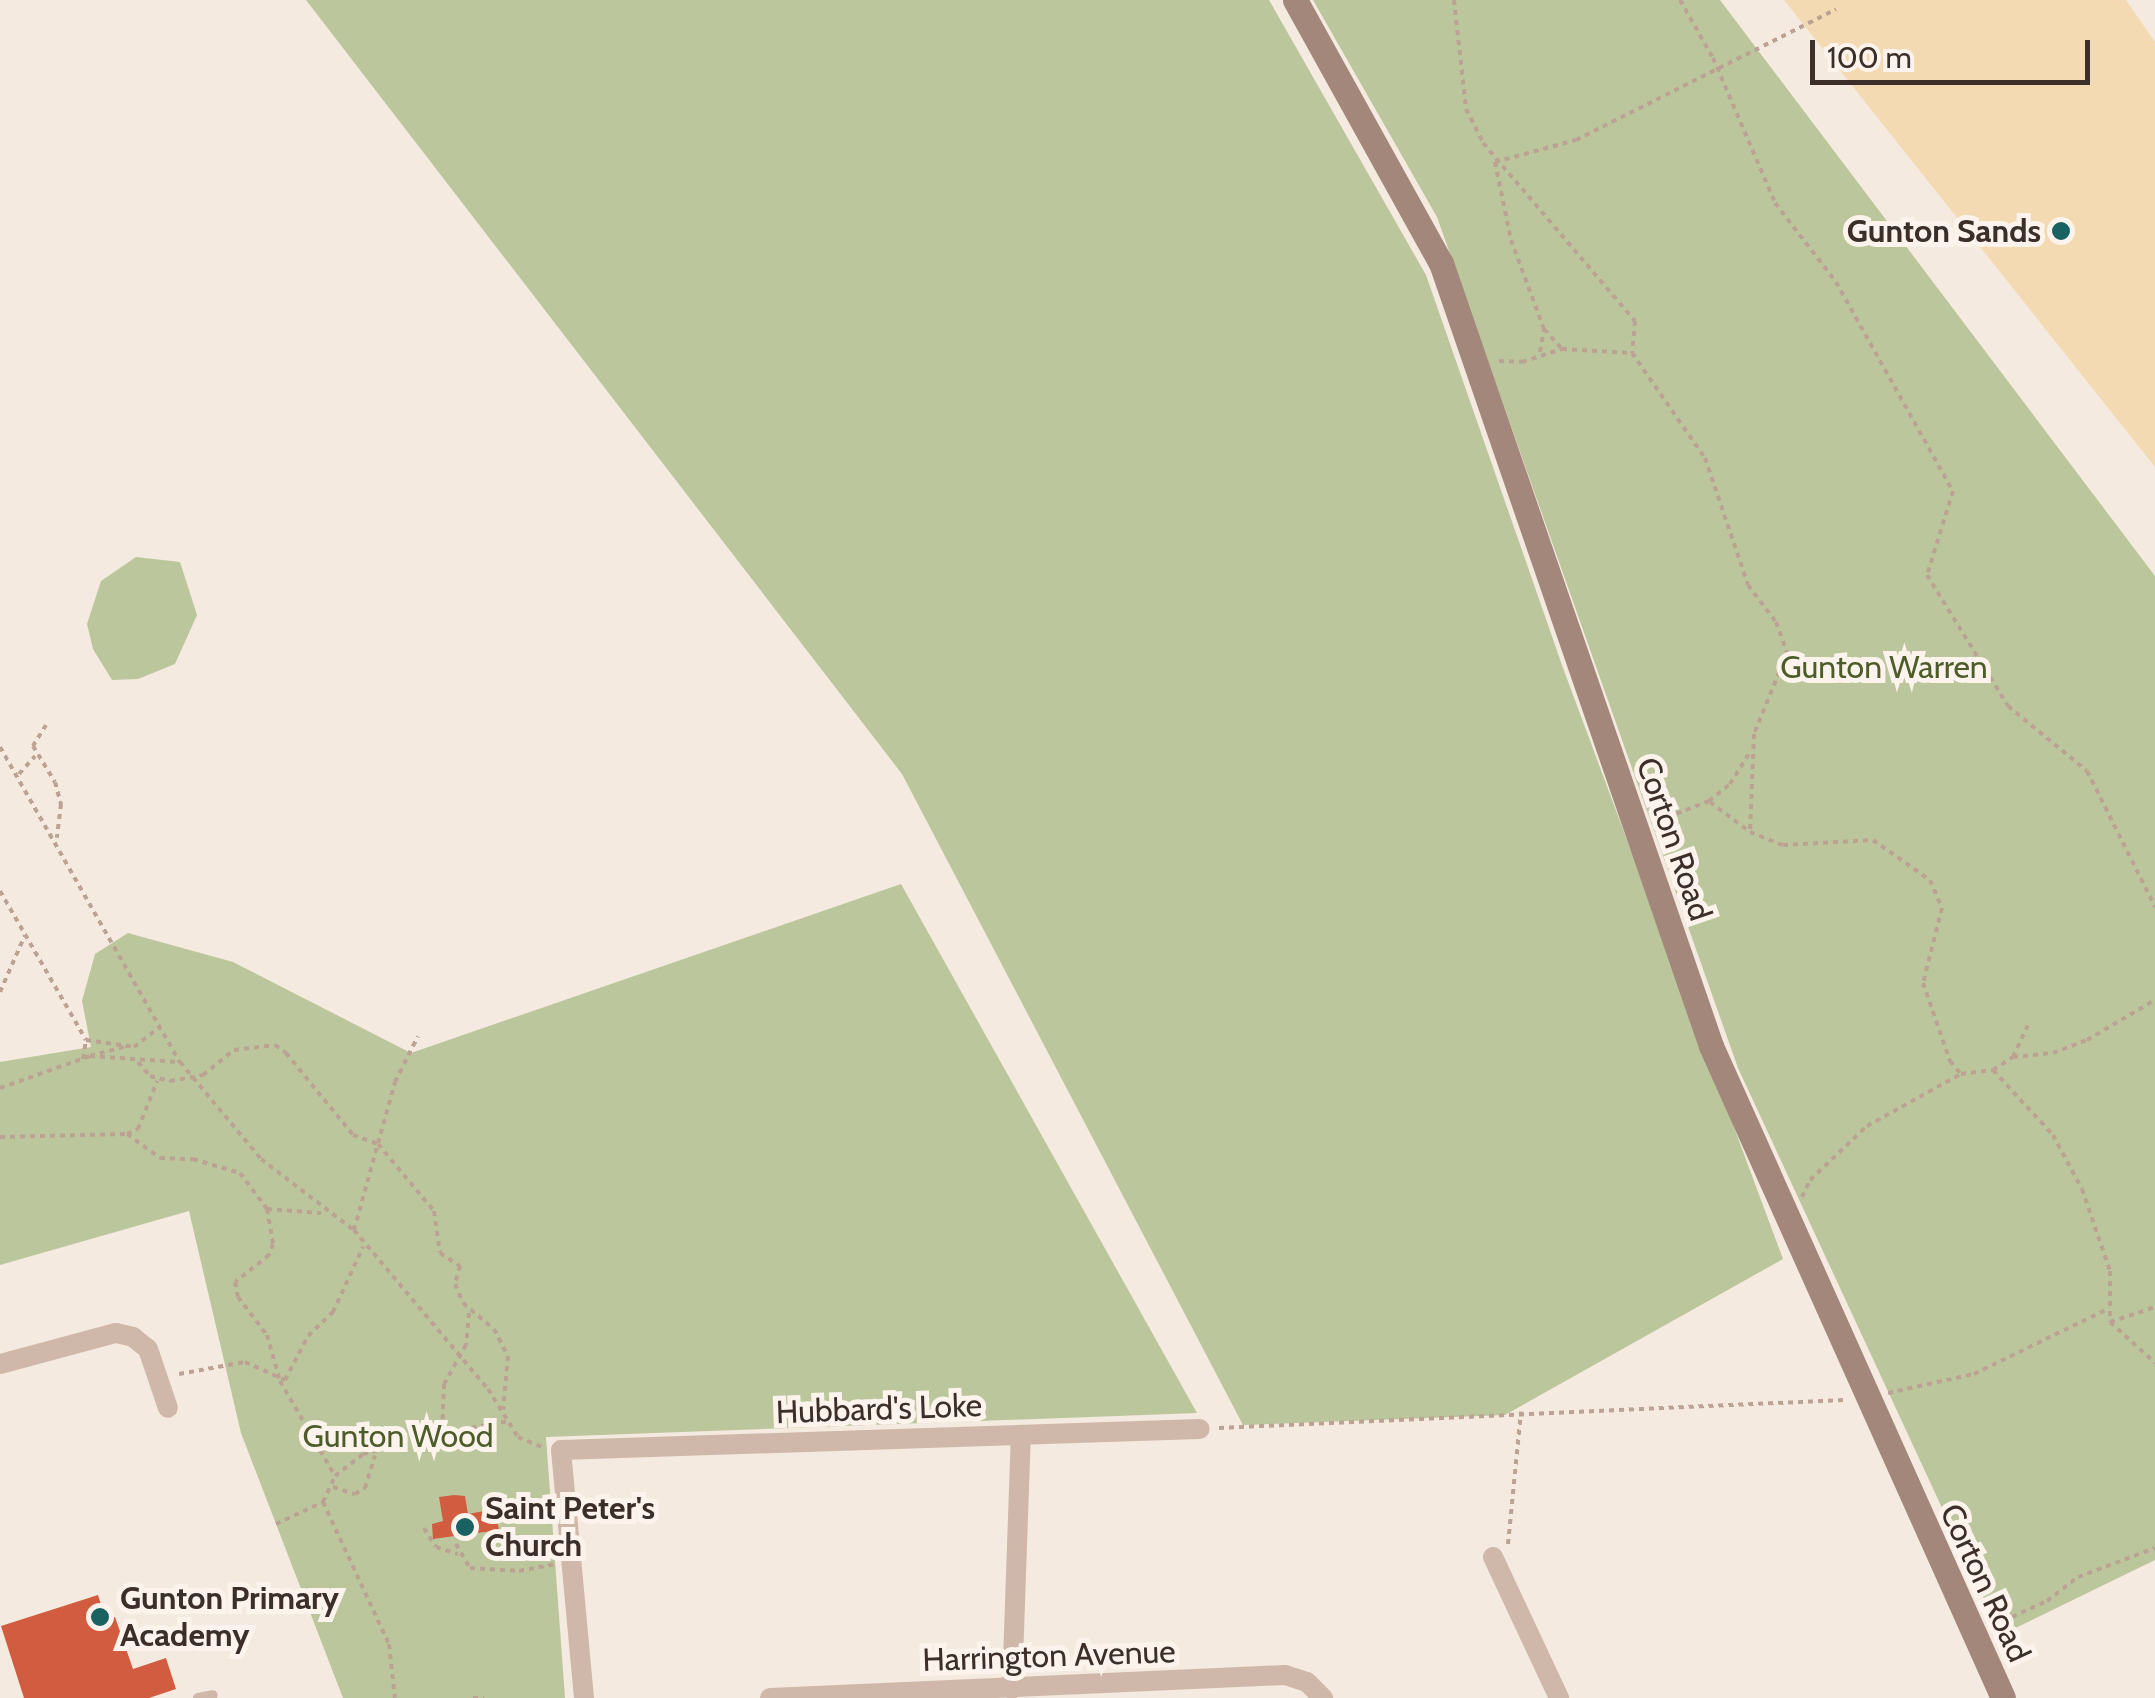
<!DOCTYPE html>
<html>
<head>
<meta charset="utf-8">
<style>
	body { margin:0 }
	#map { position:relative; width:2155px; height:1698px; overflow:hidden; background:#f5eadf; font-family:Cabin,sans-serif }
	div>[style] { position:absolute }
	.green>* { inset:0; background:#bbc69d }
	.sand>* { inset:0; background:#f3dab3 }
	.building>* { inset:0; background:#d25c40 }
	.path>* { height:4px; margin-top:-2px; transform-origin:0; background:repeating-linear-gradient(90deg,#bba293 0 5px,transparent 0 10px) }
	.lane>* { height:10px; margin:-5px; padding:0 5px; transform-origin:5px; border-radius:5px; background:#cfb8a9 }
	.street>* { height:20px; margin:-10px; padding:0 10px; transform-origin:10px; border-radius:10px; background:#cfb8a9 }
	.secondary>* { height:25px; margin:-12.5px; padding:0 12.5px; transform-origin:12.5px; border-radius:12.5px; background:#a3877a }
	.dots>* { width:28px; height:28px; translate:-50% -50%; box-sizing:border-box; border:5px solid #fcf4ec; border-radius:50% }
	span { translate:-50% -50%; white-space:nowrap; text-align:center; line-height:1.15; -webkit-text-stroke:10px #fcf4ec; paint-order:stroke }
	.poi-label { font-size:32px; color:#3c2e29; font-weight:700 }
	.right { translate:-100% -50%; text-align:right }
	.left { translate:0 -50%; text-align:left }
	.park-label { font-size:32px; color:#4d5d2a }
	.street-label { font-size:32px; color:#3c2e29 }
	.scale { position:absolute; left:1810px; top:40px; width:280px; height:45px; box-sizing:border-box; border:5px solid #3c2e29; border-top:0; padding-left:12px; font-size:30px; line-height:35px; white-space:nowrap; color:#3c2e29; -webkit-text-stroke:8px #fcf4ec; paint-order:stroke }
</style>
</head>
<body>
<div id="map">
	<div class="green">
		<div style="clip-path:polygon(306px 0,1269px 0,1426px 275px,1563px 668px,1783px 1259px,1505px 1415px,1243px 1425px,902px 774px)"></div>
		<div style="clip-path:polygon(1313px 0,1720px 0,2155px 576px,2155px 1560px,2001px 1635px,1738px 1068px,1437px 217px)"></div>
		<div style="clip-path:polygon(136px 557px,180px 562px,197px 615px,175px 664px,138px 679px,112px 680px,93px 649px,87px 624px,101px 581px)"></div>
		<div style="clip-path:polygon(901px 884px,1197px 1413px,546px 1437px,565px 1698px,343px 1698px,241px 1433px,189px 1211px,0 1265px,0 1062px,91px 1047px,82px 1001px,95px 954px,128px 933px,233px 962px,411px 1053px)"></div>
	</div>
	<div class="sand">
		<div style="clip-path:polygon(1784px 0,2126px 0,2155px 42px,2155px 467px)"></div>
	</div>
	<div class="building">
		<div style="clip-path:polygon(454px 1495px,465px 1496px,468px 1514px,495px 1509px,499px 1530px,433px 1539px,432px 1524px,443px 1521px,439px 1497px)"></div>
		<div style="clip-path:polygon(98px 1595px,106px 1620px,115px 1617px,133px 1669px,166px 1658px,176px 1689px,149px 1698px,24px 1698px,1px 1626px)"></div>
	</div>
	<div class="path">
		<div style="left:1454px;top:0;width:110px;rotate:83.7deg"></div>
		<div style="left:1466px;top:109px;width:38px;rotate:63deg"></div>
		<div style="left:1483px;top:143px;width:234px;rotate:49.5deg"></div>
		<div style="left:1635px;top:321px;width:32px;rotate:95deg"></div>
		<div style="left:1680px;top:0;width:67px;rotate:60.4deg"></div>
		<div style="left:1713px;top:58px;width:158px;rotate:66.8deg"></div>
		<div style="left:1775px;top:203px;width:100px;rotate:52.3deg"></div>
		<div style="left:1836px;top:282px;width:240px;rotate:60.8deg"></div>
		<div style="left:1953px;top:491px;width:88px;rotate:107.2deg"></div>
		<div style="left:1927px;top:575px;width:154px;rotate:58.3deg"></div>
		<div style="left:2008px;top:706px;width:102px;rotate:39.4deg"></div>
		<div style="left:2087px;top:771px;width:152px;rotate:63.4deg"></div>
		<div style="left:1495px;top:162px;width:80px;rotate:78.4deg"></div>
		<div style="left:1511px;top:240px;width:95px;rotate:69.7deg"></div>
		<div style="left:1544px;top:329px;width:27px;rotate:48deg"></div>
		<div style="left:1562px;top:349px;width:70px;rotate:3.3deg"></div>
		<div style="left:1632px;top:353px;width:128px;rotate:55.2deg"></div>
		<div style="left:1705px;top:458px;width:134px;rotate:71.3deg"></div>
		<div style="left:1748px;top:585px;width:46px;rotate:52.9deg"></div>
		<div style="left:1776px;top:622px;width:33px;rotate:70deg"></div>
		<div style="left:1787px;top:653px;width:87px;rotate:112.2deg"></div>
		<div style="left:1754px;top:734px;width:98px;rotate:92.3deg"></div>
		<div style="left:1750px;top:832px;width:35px;rotate:22deg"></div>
		<div style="left:1783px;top:845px;width:90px;rotate:-3.2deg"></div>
		<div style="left:1873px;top:840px;width:70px;rotate:35.1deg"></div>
		<div style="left:1930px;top:880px;width:30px;rotate:67deg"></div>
		<div style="left:1942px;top:908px;width:77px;rotate:104.2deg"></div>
		<div style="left:1923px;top:983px;width:83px;rotate:70.9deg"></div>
		<div style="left:1950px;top:1061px;width:17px;rotate:50deg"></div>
		<div style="left:1961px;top:1074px;width:32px;rotate:-7deg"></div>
		<div style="left:1993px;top:1070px;width:88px;rotate:47.3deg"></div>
		<div style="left:2053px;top:1135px;width:61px;rotate:61.8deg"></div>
		<div style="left:2082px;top:1189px;width:87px;rotate:71.1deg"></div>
		<div style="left:2110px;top:1271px;width:51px;rotate:90deg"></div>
		<div style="left:2110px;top:1322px;width:47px;rotate:-18.4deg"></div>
		<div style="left:1495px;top:162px;width:84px;rotate:-15.2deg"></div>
		<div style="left:1576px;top:140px;width:291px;rotate:-26.7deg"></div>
		<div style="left:1540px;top:352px;width:23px;rotate:-80deg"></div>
		<div style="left:1499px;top:361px;width:23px;rotate:2deg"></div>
		<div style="left:1522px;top:362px;width:42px;rotate:-18deg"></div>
		<div style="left:46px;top:725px;width:25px;rotate:122deg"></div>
		<div style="left:33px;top:746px;width:42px;rotate:58.6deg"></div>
		<div style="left:55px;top:782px;width:23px;rotate:75deg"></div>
		<div style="left:61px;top:804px;width:34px;rotate:97deg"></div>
		<div style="left:0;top:747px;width:363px;rotate:60.3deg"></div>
		<div style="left:180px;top:1062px;width:126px;rotate:50.1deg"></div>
		<div style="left:261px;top:1159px;width:117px;rotate:37.4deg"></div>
		<div style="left:354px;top:1230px;width:208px;rotate:49.9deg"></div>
		<div style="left:488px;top:1389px;width:57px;rotate:58deg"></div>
		<div style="left:518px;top:1437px;width:28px;rotate:23deg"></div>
		<div style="left:19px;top:774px;width:24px;rotate:-48deg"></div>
		<div style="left:1710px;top:802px;width:50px;rotate:36.9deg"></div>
		<div style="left:1658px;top:821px;width:55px;rotate:-21.4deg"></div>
		<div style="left:1709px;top:801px;width:27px;rotate:-39deg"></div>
		<div style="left:1730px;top:784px;width:38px;rotate:-58deg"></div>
		<div style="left:0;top:891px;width:172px;rotate:60deg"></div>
		<div style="left:86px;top:1040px;width:49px;rotate:8.3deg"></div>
		<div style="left:134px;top:1047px;width:34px;rotate:-38deg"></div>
		<div style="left:0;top:992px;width:62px;rotate:-66.3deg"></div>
		<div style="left:90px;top:1056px;width:35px;rotate:-15deg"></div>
		<div style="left:2013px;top:1057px;width:35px;rotate:-65deg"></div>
		<div style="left:83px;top:1059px;width:18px;rotate:-81deg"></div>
		<div style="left:138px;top:1062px;width:18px;rotate:49deg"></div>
		<div style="left:150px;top:1076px;width:21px;rotate:14deg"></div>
		<div style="left:170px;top:1081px;width:34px;rotate:-10deg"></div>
		<div style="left:203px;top:1075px;width:40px;rotate:-39deg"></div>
		<div style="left:234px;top:1050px;width:41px;rotate:-7deg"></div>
		<div style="left:275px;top:1045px;width:14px;rotate:36deg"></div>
		<div style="left:286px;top:1053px;width:106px;rotate:50.7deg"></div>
		<div style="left:353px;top:1135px;width:27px;rotate:20deg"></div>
		<div style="left:378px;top:1144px;width:87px;rotate:50.1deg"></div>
		<div style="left:434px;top:1211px;width:42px;rotate:81.9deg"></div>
		<div style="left:440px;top:1253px;width:24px;rotate:33deg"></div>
		<div style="left:460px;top:1266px;width:19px;rotate:106deg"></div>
		<div style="left:455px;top:1284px;width:21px;rotate:67deg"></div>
		<div style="left:463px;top:1303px;width:40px;rotate:40deg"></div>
		<div style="left:494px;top:1329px;width:30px;rotate:63deg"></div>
		<div style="left:508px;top:1356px;width:54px;rotate:95.3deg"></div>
		<div style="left:1993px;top:1070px;width:24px;rotate:-33deg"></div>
		<div style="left:2013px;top:1057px;width:40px;rotate:-5.7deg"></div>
		<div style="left:2053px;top:1053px;width:36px;rotate:-21deg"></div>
		<div style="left:2087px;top:1040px;width:79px;rotate:-30.5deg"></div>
		<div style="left:0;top:1088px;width:96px;rotate:-19.6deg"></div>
		<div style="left:90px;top:1056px;width:89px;rotate:3.9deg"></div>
		<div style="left:127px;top:1134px;width:41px;rotate:36deg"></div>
		<div style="left:160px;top:1158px;width:33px;rotate:2deg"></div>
		<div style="left:193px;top:1159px;width:49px;rotate:16.6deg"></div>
		<div style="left:240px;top:1173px;width:45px;rotate:53.1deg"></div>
		<div style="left:267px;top:1209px;width:36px;rotate:80deg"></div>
		<div style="left:273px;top:1244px;width:12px;rotate:110deg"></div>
		<div style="left:269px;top:1255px;width:43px;rotate:141.5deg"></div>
		<div style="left:235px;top:1282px;width:15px;rotate:79deg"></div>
		<div style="left:238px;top:1297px;width:48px;rotate:52.7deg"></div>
		<div style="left:267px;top:1335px;width:48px;rotate:74.2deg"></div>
		<div style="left:280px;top:1381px;width:110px;rotate:59.9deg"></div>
		<div style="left:0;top:1137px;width:127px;rotate:-1.4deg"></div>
		<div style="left:127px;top:1134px;width:12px;rotate:-24deg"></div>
		<div style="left:138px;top:1129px;width:52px;rotate:-68.4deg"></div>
		<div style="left:1802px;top:1197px;width:19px;rotate:-65deg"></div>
		<div style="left:1810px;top:1180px;width:79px;rotate:-43.5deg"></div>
		<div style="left:1867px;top:1126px;width:107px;rotate:-29deg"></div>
		<div style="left:267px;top:1209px;width:54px;rotate:4.2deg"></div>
		<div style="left:354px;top:1230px;width:154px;rotate:-74.5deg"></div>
		<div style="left:395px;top:1082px;width:51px;rotate:-63.4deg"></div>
		<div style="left:469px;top:1313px;width:32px;rotate:95deg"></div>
		<div style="left:466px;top:1345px;width:45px;rotate:119.4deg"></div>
		<div style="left:444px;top:1384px;width:49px;rotate:92.3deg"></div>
		<div style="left:442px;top:1433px;width:68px;rotate:-10.2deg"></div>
		<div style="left:2110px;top:1322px;width:61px;rotate:42.3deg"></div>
		<div style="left:179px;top:1374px;width:67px;rotate:-10.3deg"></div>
		<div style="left:245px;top:1362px;width:44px;rotate:24.2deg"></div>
		<div style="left:285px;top:1380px;width:50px;rotate:-62.4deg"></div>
		<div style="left:308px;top:1336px;width:35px;rotate:-44deg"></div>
		<div style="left:333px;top:1312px;width:72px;rotate:-65.2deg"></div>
		<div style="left:1888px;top:1393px;width:88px;rotate:-12.5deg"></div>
		<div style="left:1974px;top:1374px;width:147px;rotate:-25.9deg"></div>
		<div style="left:1219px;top:1428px;width:626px;rotate:-2.57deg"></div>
		<div style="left:333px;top:1487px;width:23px;rotate:18deg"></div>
		<div style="left:355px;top:1494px;width:12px;rotate:-31deg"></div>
		<div style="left:365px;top:1488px;width:34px;rotate:-73deg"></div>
		<div style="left:323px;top:1502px;width:157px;rotate:65.1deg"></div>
		<div style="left:389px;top:1644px;width:54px;rotate:83.7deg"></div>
		<div style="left:276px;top:1524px;width:52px;rotate:-25.1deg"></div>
		<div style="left:323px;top:1502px;width:29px;rotate:-65deg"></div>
		<div style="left:335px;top:1476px;width:36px;rotate:-38deg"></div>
		<div style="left:363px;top:1454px;width:82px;rotate:-14.9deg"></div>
		<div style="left:424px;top:1528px;width:22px;rotate:58deg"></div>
		<div style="left:436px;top:1547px;width:23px;rotate:18deg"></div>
		<div style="left:456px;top:1544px;width:28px;rotate:60deg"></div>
		<div style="left:470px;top:1568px;width:49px;rotate:3.5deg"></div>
		<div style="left:519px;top:1571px;width:37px;rotate:-11deg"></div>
		<div style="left:1508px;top:1544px;width:133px;rotate:-84.4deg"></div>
		<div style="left:1994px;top:1625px;width:58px;rotate:-24.4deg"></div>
		<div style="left:2047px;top:1601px;width:39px;rotate:-38deg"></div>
		<div style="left:2078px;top:1577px;width:82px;rotate:-20.6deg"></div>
		<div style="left:473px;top:1698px;width:11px"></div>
	</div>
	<div class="lane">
		<div style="left:198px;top:1698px;width:15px;rotate:-11deg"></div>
	</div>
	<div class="street">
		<div style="left:0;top:1364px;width:120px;rotate:-15deg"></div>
		<div style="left:116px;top:1333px;width:17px;rotate:13deg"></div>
		<div style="left:133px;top:1337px;width:19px;rotate:39deg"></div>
		<div style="left:148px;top:1349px;width:62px;rotate:71.3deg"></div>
		<div style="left:1493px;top:1557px;width:156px;rotate:64.9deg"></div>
		<div style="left:1012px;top:1689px;width:254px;rotate:-88deg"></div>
		<div style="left:584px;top:1698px;width:249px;rotate:-95.3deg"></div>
		<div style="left:561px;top:1450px;width:639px;rotate:-1.88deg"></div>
		<div style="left:770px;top:1698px;width:516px;rotate:-2.56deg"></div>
		<div style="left:1285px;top:1675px;width:23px;rotate:18deg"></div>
		<div style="left:1307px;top:1682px;width:23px;rotate:45deg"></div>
	</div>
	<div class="secondary">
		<div style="left:1295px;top:0;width:301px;rotate:61deg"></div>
		<div style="left:1441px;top:263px;width:828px;rotate:70.97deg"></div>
		<div style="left:1711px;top:1046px;width:714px;rotate:65.87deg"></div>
	</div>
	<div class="dots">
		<div style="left:2061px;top:231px;background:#1a6162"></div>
		<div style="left:465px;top:1527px;background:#1a6162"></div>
		<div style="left:100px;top:1617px;background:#1a6162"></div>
	</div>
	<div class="poi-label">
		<span class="right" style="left:2041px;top:231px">Gunton Sands</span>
		<span class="left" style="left:485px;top:1527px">Saint Peter's<br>Church</span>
		<span class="left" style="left:120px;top:1617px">Gunton Primary<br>Academy</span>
	</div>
	<div class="park-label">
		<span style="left:1884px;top:667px">Gunton Warren</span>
		<span style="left:398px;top:1436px">Gunton Wood</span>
	</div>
	<div class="street-label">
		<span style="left:1674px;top:839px;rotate:71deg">Corton Road</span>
		<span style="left:879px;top:1409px;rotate:-2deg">Hubbard's Loke</span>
		<span style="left:1985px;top:1583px;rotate:65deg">Corton Road</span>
		<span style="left:1049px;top:1656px;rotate:-2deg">Harrington Avenue</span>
	</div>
	<div class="scale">100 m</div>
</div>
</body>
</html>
